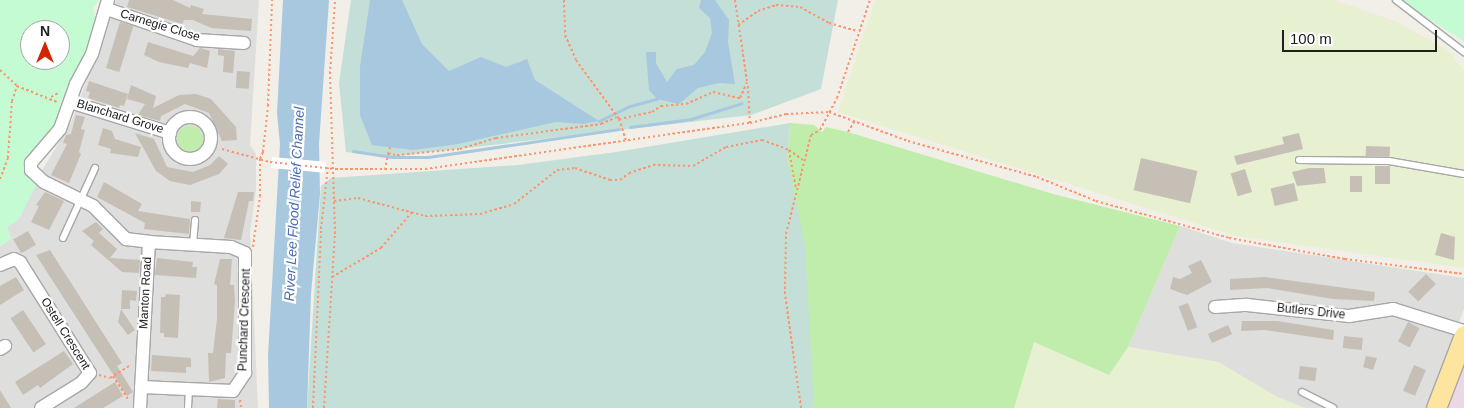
<!DOCTYPE html>
<html>
<head>
<meta charset="utf-8">
<style>
	body { margin:0 }
	#map { position:relative; width:1464px; height:408px; overflow:hidden; background:#f1efe7; font-family:Helvetica,sans-serif }
	div>[style] { position:absolute }
	.residential>* { inset:0; background:#dededd }
	.industrial>* { inset:0; background:#ead9e4 }
	.farmland>* { inset:0; background:#e8f0d2 }
	.grass>* { inset:0; background:#c0ecac }
	.round { border-radius:50% }
	.wetland>* { inset:0; background:#c3dfd7 }
	.park>* { inset:0; background:#c4fbd2 }
	.water>* { inset:0; background:#a7c8df }
	.pier>* { inset:0; background:#fff; transform-origin:0 0 }
	.stream>* { height:3px; margin:-1.5px; padding:0 1.5px; transform-origin:1.5px; border-radius:1.5px; background:#a7c8df }
	.building>* { inset:0; background:#c6bfb6; transform-origin:0 0 }
	.path>* { height:2px; margin-top:-1px; transform-origin:0; background:repeating-linear-gradient(90deg,#fd946c 0 2.5px,transparent 0 5px) }
	.roads { filter:drop-shadow(1px 0 #a7a7a7) drop-shadow(-1px 0 #a7a7a7) drop-shadow(0 1px #a7a7a7) drop-shadow(0 -1px #a7a7a7) }
	.service>* { height:6px; margin:-3px; padding:0 3px; transform-origin:3px; border-radius:3px; background:#fff }
	.minor>* { height:12px; margin:-6px; padding:0 6px; transform-origin:6px; border-radius:6px; background:#fff }
	.minor>.ring { margin:-6px; padding:0; box-sizing:content-box; background:none; border:12px solid #fff; border-radius:50% }
	.primary>* { height:19px; margin:-9.5px; padding:0 9.5px; transform-origin:9.5px; border-radius:9.5px; background:#fee59f }
	span { translate:-50% -50%; white-space:nowrap; text-align:center; line-height:1.15; -webkit-text-stroke:4.5px #fff; paint-order:stroke }
	.street-label { font-size:12px; color:#202020 }
	.water-label { font-size:14px; color:#4a6cb3; font-style:italic }
	.north { position:absolute; left:20px; top:20px; width:50px; height:50px; box-sizing:border-box; background:#fff; border:1px solid #a6a6a6; border-radius:50%; rotate:0deg; font-size:14px; font-weight:700; line-height:20px; text-align:center; color:#202020 }
	.north::after { content:''; display:block; margin:auto; width:18px; height:22px; background:#d12500; clip-path:polygon(50% 0,100% 100%,50% 72%,0 100%) }
	.scale { position:absolute; left:1282px; top:30px; width:155px; height:22px; box-sizing:border-box; border:2px solid #202020; border-top:0; padding-left:6px; font-size:15px; line-height:18px; white-space:nowrap; color:#202020; -webkit-text-stroke:4px #fff; paint-order:stroke }
</style>
</head>
<body>
<div id="map">
	<div class="residential">
		<div style="clip-path:polygon(116px 0,259px 0,250px 145px,256px 154px,256px 190px,250px 233px,258px 408px,0 408px,0 246px,11px 239px,7px 227px,19px 219px,39px 175px,71px 123px)"></div>
		<div style="clip-path:polygon(1180px 226px,1232px 243px,1464px 278px,1464px 309px,1427px 408px,1305px 408px,1277px 397px,1218px 362px,1128px 347px)"></div>
	</div>
	<div class="industrial">
		<div style="clip-path:polygon(1464px 353px,1464px 408px,1441px 408px)"></div>
	</div>
	<div class="farmland">
		<div style="clip-path:polygon(875px 0,1333px 0,1395px 21px,1448px 50px,1464px 71px,1464px 268px,1236px 236px,838px 112px)"></div>
		<div style="clip-path:polygon(1034px 342px,1109px 375px,1128px 347px,1218px 362px,1277px 397px,1305px 408px,1014px 408px)"></div>
	</div>
	<div class="grass">
		<div style="clip-path:polygon(790px 123px,814px 125px,822px 132px,826px 127px,848px 132px,1053px 194px,1180px 226px,1128px 347px,1109px 375px,1034px 342px,1014px 408px,814px 408px,794px 197px,787px 158px)"></div>
		<div class="round" style="left:177px;top:126px;width:26px;height:26px"></div>
	</div>
	<div class="wetland">
		<div style="clip-path:polygon(351px 0,838px 0,821px 89px,751px 115px,388px 157px,346px 152px,339px 83px)"></div>
		<div style="clip-path:polygon(790px 123px,787px 158px,805px 245px,814px 408px,307px 408px,321px 186px,331px 178px,518px 165px,616px 152px)"></div>
	</div>
	<div class="park">
		<div style="clip-path:polygon(evenodd,0 0,99px 0,93px 8px,96px 23px,86px 53px,60px 118px,27px 170px,36px 185px,19px 219px,7px 227px,11px 239px,0 246px,0 0,30px 30px,60px 30px,60px 60px,30px 60px,30px 30px)"></div>
		<div style="clip-path:polygon(1399px 0,1464px 0,1464px 42px,1462px 40px)"></div>
	</div>
	<div class="water">
		<div style="clip-path:polygon(283px 0,329px 0,319px 144px,320px 194px,311px 294px,307px 408px,269px 408px,268px 356px,280px 144px,277px 113px)"></div>
		<div style="clip-path:polygon(370px 0,402px 0,422px 44px,449px 71px,481px 57px,506px 67px,527px 59px,535px 80px,599px 121px,583px 124px,556px 122px,458px 144px,413px 150px,372px 145px,360px 115px,360px 67px)"></div>
		<div style="clip-path:polygon(701px 0,715px 0,729px 20px,728px 42px,735px 84px,719px 83px,698px 88px,679px 104px,657px 99px,649px 90px,646px 52px,656px 52px,656px 63px,667px 82px,677px 69px,694px 65px,705px 52px,712px 33px,710px 18px,699px 8px)"></div>
	</div>
	<div class="pier">
		<div style="left:272px;top:157px;width:54px;height:11px;rotate:5deg"></div>
	</div>
	<div class="stream">
		<div style="left:599px;top:121px;width:34px;rotate:-26deg"></div>
		<div style="left:630px;top:106px;width:28px;rotate:-15deg"></div>
		<div style="left:630px;top:127px;width:62px;rotate:-7.5deg"></div>
		<div style="left:691px;top:119px;width:53px;rotate:-17.4deg"></div>
		<div style="left:353px;top:151px;width:40px;rotate:8.5deg"></div>
		<div style="left:393px;top:157px;width:35px"></div>
		<div style="left:428px;top:157px;width:193px;rotate:-8.3deg"></div>
	</div>
	<div class="building">
		<div style="clip-path:polygon(129px 0,173px 0,190px 8px,191px 5px,204px 9px,202px 14px,252px 19px,251px 31px,211px 28px,193px 20px,184px 20px,182px 24px,127px 7px)"></div>
		<div style="left:120px;top:22px;width:14px;height:48px;rotate:17deg"></div>
		<div style="clip-path:polygon(148px 42px,193px 56px,200px 48px,210px 51px,207px 68px,190px 63px,188px 68px,159px 62px,144px 55px)"></div>
		<div style="clip-path:polygon(218px 49px,235px 51px,233px 73px,223px 72px,224px 56px,218px 55px)"></div>
		<div style="left:237px;top:71px;width:13px;height:17px;rotate:4deg"></div>
		<div style="clip-path:polygon(89px 81px,128px 94px,124px 106px,120px 105px,119px 108px,88px 98px,90px 92px,86px 91px)"></div>
		<div style="clip-path:polygon(131px 85px,156px 96px,153px 108px,179px 95px,196px 94px,211px 99px,236px 127px,237px 140px,222px 141px,209px 113px,185px 104px,161px 116px,160px 121px,138px 115px,145px 104px,127px 99px)"></div>
		<div style="clip-path:polygon(76px 115px,85px 117px,81px 129px,85px 130px,79px 152px,81px 154px,69px 183px,51px 175px,67px 144px,63px 143px,66px 135px,71px 134px)"></div>
		<div style="clip-path:polygon(103px 128px,112px 131px,115px 139px,141px 147px,138px 157px,110px 153px,111px 149px,98px 145px)"></div>
		<div style="clip-path:polygon(135px 133px,154px 139px,167px 167px,193px 172px,210px 165px,219px 156px,228px 164px,219px 174px,190px 185px,170px 181px,156px 171px)"></div>
		<div style="clip-path:polygon(1299px 133px,1303px 149px,1237px 165px,1234px 156px,1284px 144px,1282px 137px)"></div>
		<div style="left:1366px;top:146px;width:24px;height:10px;rotate:2deg"></div>
		<div style="left:1141px;top:158px;width:58px;height:33px;rotate:13deg"></div>
		<div style="left:1375px;top:166px;width:15px;height:18px"></div>
		<div style="clip-path:polygon(1309px 168px,1324px 168px,1326px 183px,1297px 186px,1292px 172px)"></div>
		<div style="left:1245px;top:169px;width:24px;height:15px;rotate:73deg"></div>
		<div style="left:1350px;top:176px;width:12px;height:16px"></div>
		<div style="clip-path:polygon(104px 182px,142px 204px,138px 211px,190px 219px,189px 234px,144px 229px,145px 223px,97px 197px)"></div>
		<div style="left:1294px;top:183px;width:18px;height:24px;rotate:77deg"></div>
		<div style="clip-path:polygon(45px 192px,64px 201px,49px 230px,31px 222px,39px 206px,36px 205px)"></div>
		<div style="clip-path:polygon(238px 192px,254px 192px,253px 201px,249px 201px,241px 240px,224px 238px)"></div>
		<div style="clip-path:polygon(191px 201px,201px 202px,200px 212px,191px 212px)"></div>
		<div style="clip-path:polygon(96px 222px,103px 229px,99px 233px,117px 249px,110px 258px,140px 260px,139px 273px,122px 272px,91px 245px,94px 241px,82px 231px)"></div>
		<div style="left:28px;top:231px;width:16px;height:17px;rotate:60deg"></div>
		<div style="clip-path:polygon(1441px 233px,1455px 237px,1454px 260px,1435px 255px)"></div>
		<div style="clip-path:polygon(50px 250px,122px 363px,117px 366px,133px 392px,127px 396px,36px 255px)"></div>
		<div style="clip-path:polygon(157px 258px,193px 262px,192px 267px,197px 267px,196px 278px,155px 275px)"></div>
		<div style="clip-path:polygon(220px 259px,232px 259px,230px 285px,234px 285px,235px 301px,231px 353px,226px 353px,225px 378px,209px 382px,208px 353px,213px 353px,217px 318px,217px 285px,214px 284px)"></div>
		<div style="clip-path:polygon(1201px 260px,1212px 282px,1187px 295px,1170px 289px,1173px 277px,1180px 279px,1192px 273px,1188px 266px)"></div>
		<div style="left:1426px;top:274px;width:14px;height:25px;rotate:45deg"></div>
		<div style="clip-path:polygon(16px 277px,24px 290px,0 305px,0 286px)"></div>
		<div style="clip-path:polygon(1265px 277px,1375px 292px,1374px 301px,1333px 299px,1267px 288px,1230px 290px,1230px 279px)"></div>
		<div style="clip-path:polygon(122px 290px,137px 291px,136px 301px,130px 300px,130px 309px,121px 309px)"></div>
		<div style="clip-path:polygon(166px 294px,180px 295px,178px 338px,164px 337px,164px 333px,160px 333px,161px 297px,165px 297px)"></div>
		<div style="left:1188px;top:303px;width:26px;height:10px;rotate:69deg"></div>
		<div style="clip-path:polygon(121px 309px,135px 330px,128px 335px,118px 322px)"></div>
		<div style="left:23px;top:310px;width:41px;height:15px;rotate:56deg"></div>
		<div style="clip-path:polygon(1242px 321px,1277px 321px,1334px 330px,1333px 340px,1265px 330px,1241px 331px)"></div>
		<div style="left:1408px;top:322px;width:13px;height:22px;rotate:27deg"></div>
		<div style="left:1228px;top:325px;width:10px;height:22px;rotate:66deg"></div>
		<div style="left:1344px;top:336px;width:19px;height:12px;rotate:6deg"></div>
		<div style="clip-path:polygon(64px 351px,73px 364px,40px 388px,38px 385px,23px 395px,15px 382px)"></div>
		<div style="clip-path:polygon(152px 355px,191px 358px,191px 367px,186px 367px,186px 373px,151px 371px)"></div>
		<div style="clip-path:polygon(1366px 356px,1377px 358px,1373px 370px,1363px 367px)"></div>
		<div style="left:1414px;top:365px;width:13px;height:28px;rotate:23deg"></div>
		<div style="left:1300px;top:366px;width:17px;height:13px;rotate:7deg"></div>
		<div style="clip-path:polygon(115px 382px,123px 396px,103px 408px,74px 408px)"></div>
		<div style="clip-path:polygon(0 390px,11px 408px,0 408px)"></div>
		<div style="clip-path:polygon(218px 399px,235px 400px,235px 408px,217px 408px)"></div>
	</div>
	<div class="path">
		<div style="left:564px;top:0;width:35px;rotate:88deg"></div>
		<div style="left:565px;top:35px;width:27px;rotate:66deg"></div>
		<div style="left:576px;top:60px;width:73px;rotate:53.9deg"></div>
		<div style="left:619px;top:119px;width:22px;rotate:72deg"></div>
		<div style="left:735px;top:0;width:82px;rotate:81.6deg"></div>
		<div style="left:738px;top:25px;width:24px;rotate:-35deg"></div>
		<div style="left:758px;top:11px;width:19px;rotate:-18deg"></div>
		<div style="left:776px;top:5px;width:24px;rotate:5deg"></div>
		<div style="left:800px;top:7px;width:33px;rotate:29deg"></div>
		<div style="left:829px;top:23px;width:29px;rotate:16deg"></div>
		<div style="left:0;top:70px;width:23px;rotate:43deg"></div>
		<div style="left:17px;top:86px;width:43px;rotate:21.8deg"></div>
		<div style="left:748px;top:86px;width:37px;rotate:87deg"></div>
		<div style="left:51px;top:97px;width:10px;rotate:-29deg"></div>
		<div style="left:619px;top:119px;width:34px;rotate:-12deg"></div>
		<div style="left:652px;top:112px;width:11px;rotate:-34deg"></div>
		<div style="left:661px;top:106px;width:25px;rotate:-5deg"></div>
		<div style="left:686px;top:104px;width:30px;rotate:-24deg"></div>
		<div style="left:713px;top:92px;width:28px;rotate:13deg"></div>
		<div style="left:740px;top:98px;width:17px;rotate:-66deg"></div>
		<div style="left:848px;top:132px;width:12px;rotate:-59deg"></div>
		<div style="left:390px;top:147px;width:7px;rotate:106deg"></div>
		<div style="left:388px;top:154px;width:9px;rotate:6deg"></div>
		<div style="left:397px;top:155px;width:63px;rotate:-5.4deg"></div>
		<div style="left:460px;top:149px;width:38px;rotate:-17deg"></div>
		<div style="left:496px;top:138px;width:106px;rotate:-7.6deg"></div>
		<div style="left:601px;top:124px;width:17px;rotate:-24deg"></div>
		<div style="left:222px;top:149px;width:50px;rotate:15.2deg"></div>
		<div style="left:270px;top:162px;width:65px;rotate:6.1deg"></div>
		<div style="left:335px;top:169px;width:90px"></div>
		<div style="left:425px;top:169px;width:328px;rotate:-8.1deg"></div>
		<div style="left:750px;top:123px;width:37px;rotate:-14deg"></div>
		<div style="left:786px;top:114px;width:43px;rotate:-2.7deg"></div>
		<div style="left:829px;top:112px;width:84px;rotate:20.2deg"></div>
		<div style="left:908px;top:141px;width:134px;rotate:15.6deg"></div>
		<div style="left:1037px;top:177px;width:64px;rotate:22.1deg"></div>
		<div style="left:1096px;top:201px;width:138px;rotate:15.5deg"></div>
		<div style="left:1229px;top:238px;width:118px;rotate:10.3deg"></div>
		<div style="left:1345px;top:259px;width:120px;rotate:7.2deg"></div>
		<div style="left:789px;top:150px;width:17px;rotate:36deg"></div>
		<div style="left:385px;top:170px;width:16px;rotate:-79deg"></div>
		<div style="left:0;top:179px;width:22px;rotate:-69deg"></div>
		<div style="left:8px;top:158px;width:57px;rotate:-86deg"></div>
		<div style="left:12px;top:101px;width:16px;rotate:-72deg"></div>
		<div style="left:334px;top:201px;width:24px;rotate:-7deg"></div>
		<div style="left:358px;top:198px;width:69px;rotate:15deg"></div>
		<div style="left:425px;top:216px;width:55px;rotate:-2.1deg"></div>
		<div style="left:480px;top:214px;width:35px;rotate:-16deg"></div>
		<div style="left:514px;top:204px;width:55px;rotate:-38.3deg"></div>
		<div style="left:557px;top:170px;width:18px;rotate:-6deg"></div>
		<div style="left:575px;top:168px;width:37px;rotate:19deg"></div>
		<div style="left:610px;top:180px;width:10px"></div>
		<div style="left:620px;top:180px;width:11px;rotate:-38deg"></div>
		<div style="left:629px;top:173px;width:25px;rotate:-18deg"></div>
		<div style="left:653px;top:165px;width:40px;rotate:1.4deg"></div>
		<div style="left:693px;top:166px;width:38px;rotate:-30deg"></div>
		<div style="left:726px;top:147px;width:37px;rotate:-11deg"></div>
		<div style="left:762px;top:140px;width:29px;rotate:20deg"></div>
		<div style="left:789px;top:150px;width:39px;rotate:80deg"></div>
		<div style="left:253px;top:247px;width:51px;rotate:-82.2deg"></div>
		<div style="left:260px;top:196px;width:37px;rotate:-90deg"></div>
		<div style="left:260px;top:159px;width:8px;rotate:-67deg"></div>
		<div style="left:263px;top:152px;width:46px;rotate:-83.8deg"></div>
		<div style="left:268px;top:106px;width:106px;rotate:-87.8deg"></div>
		<div style="left:1455px;top:273px;width:5px;rotate:11deg"></div>
		<div style="left:332px;top:277px;width:57px;rotate:-30.6deg"></div>
		<div style="left:381px;top:248px;width:48px;rotate:-49.3deg"></div>
		<div style="left:99px;top:375px;width:11px;rotate:15deg"></div>
		<div style="left:110px;top:378px;width:25px;rotate:-32deg"></div>
		<div style="left:113px;top:376px;width:27px;rotate:57deg"></div>
		<div style="left:240px;top:400px;width:8px;rotate:83deg"></div>
		<div style="left:313px;top:408px;width:179px;rotate:-87.4deg"></div>
		<div style="left:321px;top:229px;width:62px;rotate:-83.6deg"></div>
		<div style="left:324px;top:408px;width:174px;rotate:-86.4deg"></div>
		<div style="left:335px;top:234px;width:160px;rotate:-91.8deg"></div>
		<div style="left:330px;top:74px;width:74px;rotate:-86.1deg"></div>
		<div style="left:801px;top:408px;width:115px;rotate:-98deg"></div>
		<div style="left:785px;top:294px;width:60px;rotate:-89deg"></div>
		<div style="left:786px;top:234px;width:102px;rotate:-75.8deg"></div>
		<div style="left:811px;top:135px;width:10px;rotate:-29deg"></div>
		<div style="left:820px;top:130px;width:36px;rotate:-62deg"></div>
		<div style="left:837px;top:98px;width:103px;rotate:-71.4deg"></div>
	</div>
	<div class="roads">
		<div class="service">
			<div style="left:1396px;top:0;width:86px;rotate:37.4deg"></div>
			<div style="left:1299px;top:160px;width:90px;rotate:0.6deg"></div>
			<div style="left:1389px;top:161px;width:76px;rotate:9.8deg"></div>
			<div style="left:63px;top:238px;width:77px;rotate:-65.4deg"></div>
			<div style="left:193px;top:244px;width:24px;rotate:-85deg"></div>
			<div style="left:1302px;top:392px;width:35px;rotate:27deg"></div>
			<div style="left:188px;top:408px;width:18px;rotate:-87deg"></div>
		</div>
		<div class="minor">
			<div style="left:108px;top:0;width:56px;rotate:106.5deg"></div>
			<div style="left:92px;top:54px;width:34px;rotate:118deg"></div>
			<div style="left:76px;top:84px;width:48px;rotate:109.6deg"></div>
			<div style="left:60px;top:129px;width:45px;rotate:130.5deg"></div>
			<div style="left:31px;top:163px;width:7px;rotate:90deg"></div>
			<div style="left:31px;top:170px;width:18px;rotate:43deg"></div>
			<div style="left:44px;top:182px;width:55px;rotate:26.1deg"></div>
			<div style="left:93px;top:206px;width:47px;rotate:45deg"></div>
			<div style="left:126px;top:239px;width:23px;rotate:7deg"></div>
			<div style="left:149px;top:242px;width:166px;rotate:93.1deg"></div>
			<div style="left:107px;top:9px;width:95px;rotate:19deg"></div>
			<div style="left:197px;top:40px;width:47px;rotate:3.7deg"></div>
			<div style="left:70px;top:102px;width:105px;rotate:17.2deg"></div>
			<div class="ring" style="left:169px;top:117px;width:30px;height:30px"></div>
			<div style="left:0;top:265px;width:15px;rotate:-23deg"></div>
			<div style="left:14px;top:259px;width:7px;rotate:27deg"></div>
			<div style="left:20px;top:262px;width:131px;rotate:57.8deg"></div>
			<div style="left:90px;top:373px;width:13px;rotate:132deg"></div>
			<div style="left:81px;top:383px;width:47px;rotate:148deg"></div>
			<div style="left:1215px;top:307px;width:32px;rotate:-4deg"></div>
			<div style="left:1247px;top:305px;width:103px;rotate:6.2deg"></div>
			<div style="left:1349px;top:316px;width:45px;rotate:-9deg"></div>
			<div style="left:1393px;top:309px;width:74px;rotate:17.2deg"></div>
			<div style="left:0;top:349px;width:6px;rotate:-31deg"></div>
			<div style="left:141px;top:387px;width:92px;rotate:2.5deg"></div>
			<div style="left:233px;top:391px;width:22px;rotate:-56deg"></div>
			<div style="left:245px;top:373px;width:120px;rotate:-90deg"></div>
			<div style="left:245px;top:253px;width:15px;rotate:-157deg"></div>
			<div style="left:231px;top:247px;width:82px;rotate:-176.5deg"></div>
		</div>
		<div class="primary">
			<div style="left:1436px;top:408px;width:78px;rotate:-69deg"></div>
		</div>
	</div>
	<div class="street-label">
		<span style="left:160px;top:26px;rotate:17deg">Carnegie Close</span>
		<span style="left:120px;top:117px;rotate:17deg">Blanchard Grove</span>
		<span style="left:146px;top:293px;rotate:-87deg">Manton Road</span>
		<span style="left:1311px;top:312px;rotate:6deg">Butlers Drive</span>
		<span style="left:245px;top:320px;rotate:-88deg">Punchard Crescent</span>
		<span style="left:65px;top:334px;rotate:58deg">Ostell Crescent</span>
	</div>
	<div class="water-label">
		<span style="left:294px;top:204px;rotate:-87deg">River Lee Flood Relief Channel</span>
	</div>
	<div class="north">N</div>
	<div class="scale">100 m</div>
</div>
</body>
</html>
